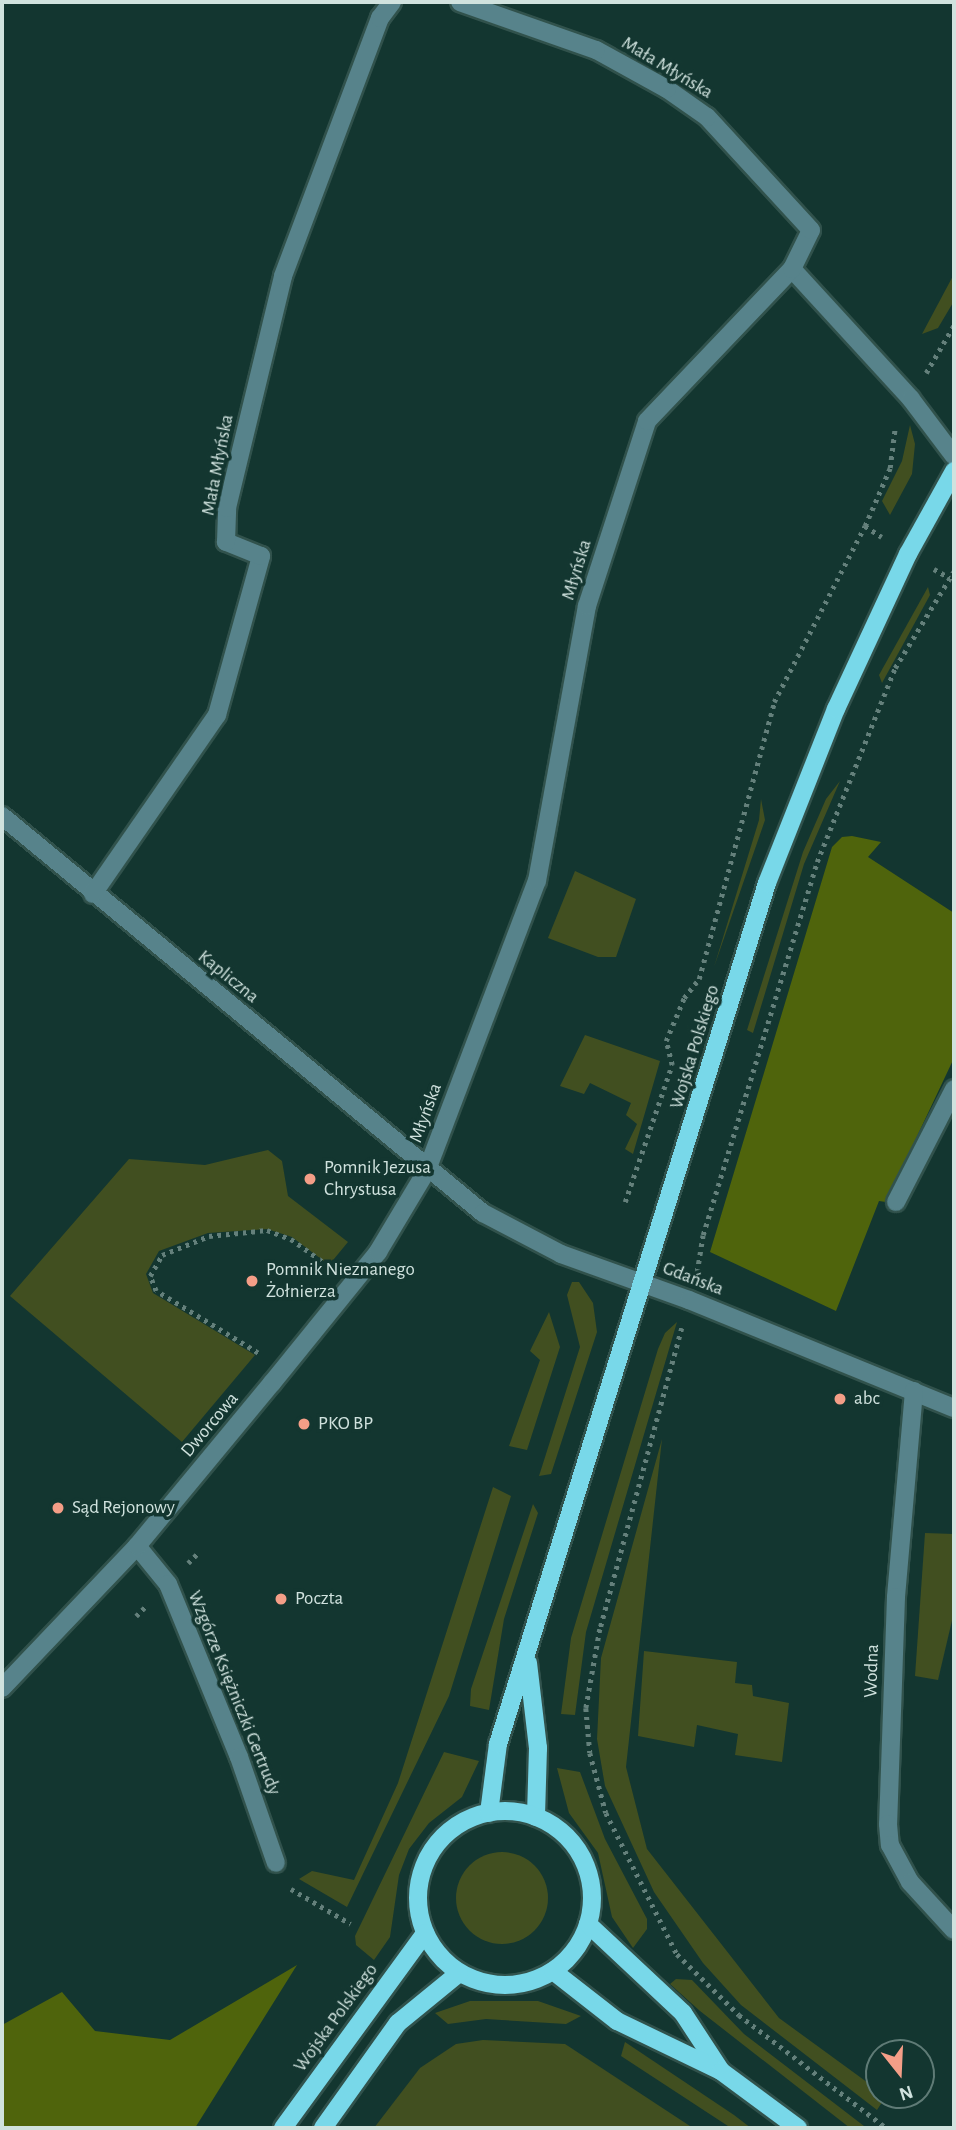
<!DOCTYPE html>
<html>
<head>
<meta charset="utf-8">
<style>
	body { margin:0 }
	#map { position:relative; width:956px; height:2130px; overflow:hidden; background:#133630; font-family:"Alegreya Sans",sans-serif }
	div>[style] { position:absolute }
	.green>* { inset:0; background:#414f20 }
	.round { border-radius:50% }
	.forest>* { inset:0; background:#4f640c }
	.path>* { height:4.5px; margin-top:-2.25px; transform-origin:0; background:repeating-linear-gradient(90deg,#64807b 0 3.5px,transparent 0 8.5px) }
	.roads { filter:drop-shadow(2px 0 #31524c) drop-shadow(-2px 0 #31524c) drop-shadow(0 2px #31524c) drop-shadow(0 -2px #31524c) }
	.minor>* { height:18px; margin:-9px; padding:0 9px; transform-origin:9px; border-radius:9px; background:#57838b }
	.major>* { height:18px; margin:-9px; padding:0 9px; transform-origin:9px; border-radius:9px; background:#78d8e9 }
	.major>.ring { margin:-9px; padding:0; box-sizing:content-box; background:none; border:18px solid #78d8e9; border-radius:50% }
	.dots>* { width:19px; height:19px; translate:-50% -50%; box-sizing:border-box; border:4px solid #133630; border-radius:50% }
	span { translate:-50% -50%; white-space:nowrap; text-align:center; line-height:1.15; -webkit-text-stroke:7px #133630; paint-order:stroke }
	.street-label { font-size:19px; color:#d0e2de }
	.poi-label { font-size:19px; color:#d0e2de }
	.left { translate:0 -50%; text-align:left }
	.frame { position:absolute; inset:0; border:4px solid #d0e2de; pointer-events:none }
	.north { position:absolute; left:865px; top:2039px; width:70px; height:70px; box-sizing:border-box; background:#133630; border:2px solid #5f7b76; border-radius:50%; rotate:162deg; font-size:19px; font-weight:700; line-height:28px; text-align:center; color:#d0e2de }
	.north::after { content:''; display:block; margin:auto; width:24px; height:32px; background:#f49e87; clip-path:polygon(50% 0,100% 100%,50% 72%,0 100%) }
</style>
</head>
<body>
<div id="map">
	<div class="green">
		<div style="clip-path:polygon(954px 274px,954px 301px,938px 328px,922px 334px)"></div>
		<div style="clip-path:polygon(910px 425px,915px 444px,912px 474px,890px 515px,882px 501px,902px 461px)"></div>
		<div style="clip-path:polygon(928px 587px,930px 595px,882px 683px,879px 675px)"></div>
		<div style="clip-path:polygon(840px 781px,804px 864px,753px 1033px,747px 1030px,803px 852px,826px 799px)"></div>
		<div style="clip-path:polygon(761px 799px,765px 820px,714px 967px,759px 820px)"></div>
		<div style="clip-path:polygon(575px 871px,636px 899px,616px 957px,598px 957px,548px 938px)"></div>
		<div style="clip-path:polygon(585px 1035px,660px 1061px,633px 1154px,625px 1149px,637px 1124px,626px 1115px,631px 1103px,590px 1083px,584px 1094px,560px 1086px)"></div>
		<div style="clip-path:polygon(268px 1150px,282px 1161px,288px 1196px,348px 1242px,329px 1265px,292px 1237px,267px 1229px,208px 1233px,159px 1251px,146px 1274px,153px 1293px,255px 1355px,182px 1442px,10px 1296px,129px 1159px,205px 1165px)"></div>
		<div style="clip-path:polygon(572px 1282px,579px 1282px,593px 1303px,597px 1332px,551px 1474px,539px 1476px,580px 1347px,567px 1295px)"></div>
		<div style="clip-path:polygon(549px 1312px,560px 1347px,527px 1450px,509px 1446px,540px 1360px,530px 1351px)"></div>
		<div style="clip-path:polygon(677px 1322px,586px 1632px,575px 1715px,561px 1714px,571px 1638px,658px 1349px,665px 1333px)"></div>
		<div style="clip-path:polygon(662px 1439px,626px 1767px,647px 1849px,779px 2018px,886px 2096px,877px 2110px,741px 2005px,703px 1963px,654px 1892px,605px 1786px,597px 1739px,601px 1658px)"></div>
		<div style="clip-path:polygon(493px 1487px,511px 1496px,449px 1696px,347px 1907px,299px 1879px,312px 1871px,354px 1880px,398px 1783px)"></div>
		<div style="clip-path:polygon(533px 1504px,538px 1513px,504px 1619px,489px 1710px,470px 1706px,471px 1689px)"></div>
		<div style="clip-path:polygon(925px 1533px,954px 1534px,954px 1612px,938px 1680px,915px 1676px)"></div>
		<div style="clip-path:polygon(644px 1651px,737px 1662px,735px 1683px,752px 1685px,753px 1696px,789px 1703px,782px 1762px,735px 1755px,738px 1734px,697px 1725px,694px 1747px,638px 1736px)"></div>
		<div style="clip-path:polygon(444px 1752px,479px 1761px,462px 1797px,429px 1823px,409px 1849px,399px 1875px,390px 1937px,374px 1960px,356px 1945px,355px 1936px)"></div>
		<div style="clip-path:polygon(557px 1768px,580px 1772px,605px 1839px,647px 1919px,647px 1929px,633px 1948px,612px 1917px,598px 1853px,569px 1813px)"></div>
		<div class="round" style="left:456px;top:1852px;width:92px;height:92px"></div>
		<div style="clip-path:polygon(676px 1979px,692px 1980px,744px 2034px,864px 2126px,850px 2128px,700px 2011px,670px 1984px)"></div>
		<div style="clip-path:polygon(470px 2001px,538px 2001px,581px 2016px,566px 2024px,486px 2019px,448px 2024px,435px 2013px)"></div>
		<div style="clip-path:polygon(483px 2040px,565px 2044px,693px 2128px,374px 2128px,420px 2068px,456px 2044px)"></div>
		<div style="clip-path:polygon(625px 2042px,734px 2115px,751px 2128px,731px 2128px,621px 2056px)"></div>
	</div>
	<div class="forest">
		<div style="clip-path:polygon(852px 836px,881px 842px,868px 857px,954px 913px,954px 1058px,886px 1202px,879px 1201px,836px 1311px,710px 1252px,832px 847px,842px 837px)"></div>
		<div style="clip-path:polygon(297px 1965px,195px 2128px,2px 2128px,2px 2025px,62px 1992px,95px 2031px,170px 2040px)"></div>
	</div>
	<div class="path">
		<div style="left:926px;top:373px;width:56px;rotate:-59.7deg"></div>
		<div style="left:865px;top:526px;width:20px;rotate:33deg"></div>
		<div style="left:934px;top:569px;width:18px;rotate:29deg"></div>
		<div style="left:625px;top:1202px;width:145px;rotate:-71.1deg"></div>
		<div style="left:672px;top:1065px;width:25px;rotate:-104deg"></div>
		<div style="left:666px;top:1041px;width:47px;rotate:-67.3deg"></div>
		<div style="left:684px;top:998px;width:24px;rotate:-52deg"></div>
		<div style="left:699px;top:979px;width:287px;rotate:-74.8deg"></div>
		<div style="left:774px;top:702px;width:198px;rotate:-62.7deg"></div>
		<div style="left:865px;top:526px;width:63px;rotate:-66.7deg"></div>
		<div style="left:890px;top:468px;width:39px;rotate:-83deg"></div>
		<div style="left:697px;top:1272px;width:37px;rotate:-81deg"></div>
		<div style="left:703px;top:1235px;width:390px;rotate:-73deg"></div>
		<div style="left:817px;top:862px;width:209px;rotate:-68.1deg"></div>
		<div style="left:895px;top:668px;width:114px;rotate:-58.7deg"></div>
		<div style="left:682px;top:1328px;width:312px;rotate:105.2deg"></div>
		<div style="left:600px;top:1629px;width:80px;rotate:100deg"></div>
		<div style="left:586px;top:1708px;width:45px;rotate:84.9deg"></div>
		<div style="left:590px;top:1753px;width:62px;rotate:75.1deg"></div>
		<div style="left:606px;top:1813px;width:158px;rotate:63.3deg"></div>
		<div style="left:677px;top:1954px;width:87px;rotate:44.5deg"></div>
		<div style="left:739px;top:2015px;width:185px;rotate:37.5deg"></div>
		<div style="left:258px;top:1353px;width:119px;rotate:-148.7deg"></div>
		<div style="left:156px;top:1291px;width:16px;rotate:-112deg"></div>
		<div style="left:150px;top:1276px;width:24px;rotate:-60deg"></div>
		<div style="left:162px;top:1255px;width:51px;rotate:-22deg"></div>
		<div style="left:209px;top:1236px;width:58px;rotate:-5.9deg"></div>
		<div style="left:267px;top:1230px;width:26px;rotate:21deg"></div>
		<div style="left:291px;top:1239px;width:47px;rotate:35.4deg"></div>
		<div style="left:188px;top:1563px;width:14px;rotate:-45deg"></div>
		<div style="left:136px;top:1616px;width:13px;rotate:-45deg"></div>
		<div style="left:291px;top:1889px;width:69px;rotate:30.3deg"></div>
	</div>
	<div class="roads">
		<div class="minor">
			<div style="left:792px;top:269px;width:176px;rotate:47.5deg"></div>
			<div style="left:911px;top:399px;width:71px;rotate:53deg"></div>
			<div style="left:2px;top:816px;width:624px;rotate:39.54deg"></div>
			<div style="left:483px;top:1213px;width:88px;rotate:27.7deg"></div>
			<div style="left:561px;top:1254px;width:136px;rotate:19.8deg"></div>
			<div style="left:689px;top:1300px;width:286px;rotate:22.2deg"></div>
			<div style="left:93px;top:894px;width:218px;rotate:-55.3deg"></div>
			<div style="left:217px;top:715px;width:165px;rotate:-74.5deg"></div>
			<div style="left:261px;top:556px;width:38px;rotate:-158deg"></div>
			<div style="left:226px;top:542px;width:34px;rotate:-88deg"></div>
			<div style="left:227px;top:508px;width:239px;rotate:-76.4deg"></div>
			<div style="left:283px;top:276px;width:276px;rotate:-69.4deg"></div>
			<div style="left:380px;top:18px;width:20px;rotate:-53deg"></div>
			<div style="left:896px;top:1202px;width:127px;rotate:-62.8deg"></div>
			<div style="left:914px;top:1391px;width:207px;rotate:95deg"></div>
			<div style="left:896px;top:1597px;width:227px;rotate:92deg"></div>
			<div style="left:888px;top:1824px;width:21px;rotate:85deg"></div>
			<div style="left:890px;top:1845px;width:42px;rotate:61.6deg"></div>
			<div style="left:910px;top:1882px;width:65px;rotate:47.5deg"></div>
			<div style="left:137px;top:1546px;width:49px;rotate:50.8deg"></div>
			<div style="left:168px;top:1584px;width:187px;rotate:67.7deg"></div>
			<div style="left:239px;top:1757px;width:112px;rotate:70.8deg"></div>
			<div style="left:2px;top:1688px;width:196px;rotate:-46.4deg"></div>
			<div style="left:137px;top:1546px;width:212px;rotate:-50.4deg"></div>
			<div style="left:272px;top:1383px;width:169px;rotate:-51deg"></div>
			<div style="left:378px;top:1252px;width:96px;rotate:-59.1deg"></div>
			<div style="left:427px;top:1170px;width:309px;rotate:-69.2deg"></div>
			<div style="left:537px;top:881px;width:280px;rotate:-79.7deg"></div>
			<div style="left:587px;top:606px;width:194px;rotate:-72deg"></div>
			<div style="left:647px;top:421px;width:210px;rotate:-46.4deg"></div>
			<div style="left:792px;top:269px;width:43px;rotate:-64deg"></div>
			<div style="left:811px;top:230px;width:154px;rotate:-132.6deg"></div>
			<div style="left:707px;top:117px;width:49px;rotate:-145deg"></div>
			<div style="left:667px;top:89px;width:81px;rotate:-151.2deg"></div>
			<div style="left:596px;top:50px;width:144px;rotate:-160.6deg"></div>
		</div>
		<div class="major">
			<div style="left:528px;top:1663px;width:86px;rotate:83.3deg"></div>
			<div style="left:538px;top:1748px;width:69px;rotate:91.7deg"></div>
			<div class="ring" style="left:418px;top:1811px;width:156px;height:156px"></div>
			<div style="left:489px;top:1813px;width:70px;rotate:-82.6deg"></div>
			<div style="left:498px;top:1744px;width:902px;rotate:-72.65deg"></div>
			<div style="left:767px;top:883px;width:187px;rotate:-68.4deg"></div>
			<div style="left:836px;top:709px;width:171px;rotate:-65.1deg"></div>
			<div style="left:908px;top:554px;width:95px;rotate:-61deg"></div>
			<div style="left:588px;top:1924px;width:130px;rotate:43.1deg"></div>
			<div style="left:683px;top:2013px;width:69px;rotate:56.8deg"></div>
			<div style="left:553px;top:1971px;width:81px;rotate:38deg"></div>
			<div style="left:617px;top:2021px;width:115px;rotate:25.7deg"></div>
			<div style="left:721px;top:2071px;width:96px;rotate:36.5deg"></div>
			<div style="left:283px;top:2128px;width:241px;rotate:-53.9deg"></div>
			<div style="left:323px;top:2128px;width:129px;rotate:-54.5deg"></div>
			<div style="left:398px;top:2023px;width:79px;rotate:-39.3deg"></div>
		</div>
	</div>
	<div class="dots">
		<div style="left:310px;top:1179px;background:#f49e87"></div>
		<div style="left:252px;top:1281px;background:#f49e87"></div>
		<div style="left:840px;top:1399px;background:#f49e87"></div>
		<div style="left:304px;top:1424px;background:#f49e87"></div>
		<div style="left:58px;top:1508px;background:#f49e87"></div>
		<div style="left:281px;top:1599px;background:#f49e87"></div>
	</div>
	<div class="street-label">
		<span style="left:667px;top:68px;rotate:31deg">Mała Młyńska</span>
		<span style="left:218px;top:465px;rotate:-79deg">Mała Młyńska</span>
		<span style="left:577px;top:570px;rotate:-73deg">Młyńska</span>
		<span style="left:228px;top:977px;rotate:39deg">Kapliczna</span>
		<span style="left:695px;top:1047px;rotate:-73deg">Wojska Polskiego</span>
		<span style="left:426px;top:1113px;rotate:-70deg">Młyńska</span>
		<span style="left:693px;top:1279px;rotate:21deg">Gdańska</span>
		<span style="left:210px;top:1425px;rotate:-50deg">Dworcowa</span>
		<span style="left:872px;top:1671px;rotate:-88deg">Wodna</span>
		<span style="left:234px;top:1693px;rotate:68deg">Wzgórze Księżniczki Gertrudy</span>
		<span style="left:336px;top:2018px;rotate:-54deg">Wojska Polskiego</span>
	</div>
	<div class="poi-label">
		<span class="left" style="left:324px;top:1179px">Pomnik Jezusa<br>Chrystusa</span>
		<span class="left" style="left:266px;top:1281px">Pomnik Nieznanego<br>Żołnierza</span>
		<span class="left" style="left:854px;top:1399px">abc</span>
		<span class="left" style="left:318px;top:1424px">PKO BP</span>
		<span class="left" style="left:72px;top:1508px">Sąd Rejonowy</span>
		<span class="left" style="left:295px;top:1599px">Poczta</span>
	</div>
	<div class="frame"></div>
	<div class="north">N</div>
</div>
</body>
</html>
